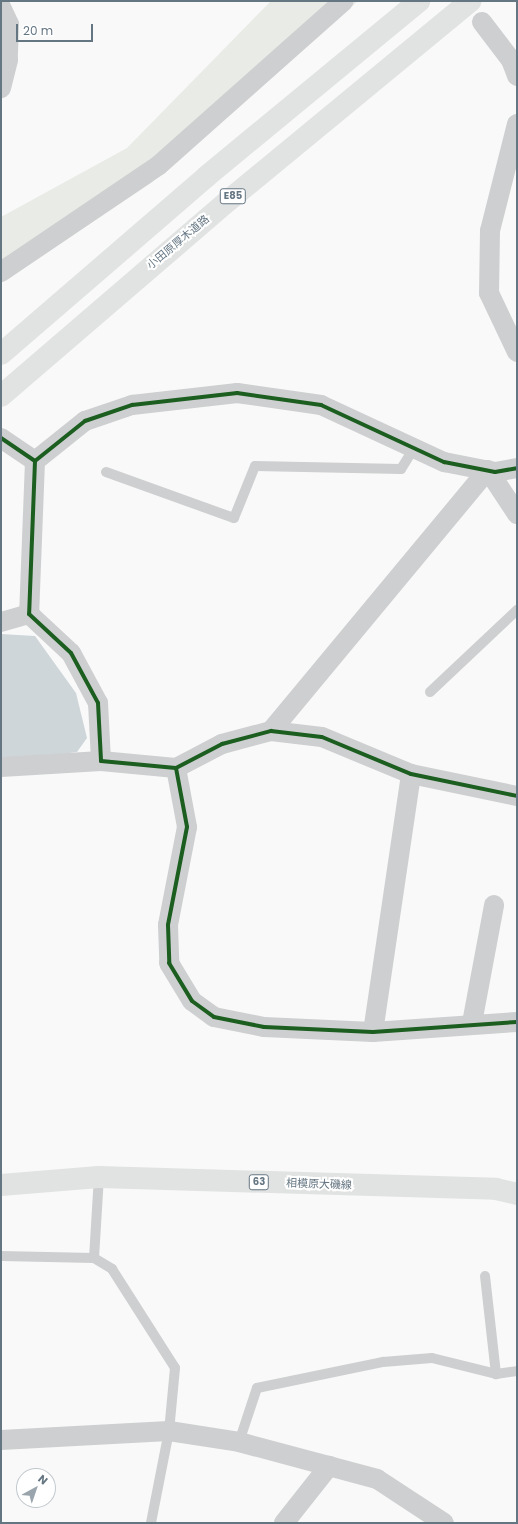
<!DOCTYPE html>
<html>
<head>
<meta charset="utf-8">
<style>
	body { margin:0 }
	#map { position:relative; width:518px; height:1524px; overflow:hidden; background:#f9f9f9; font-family:Poppins,"Noto Sans JP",sans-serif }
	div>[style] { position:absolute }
	.green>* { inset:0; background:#e8ebe6 }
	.water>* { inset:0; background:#ced6d9 }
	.lane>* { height:10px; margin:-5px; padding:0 5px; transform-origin:5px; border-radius:5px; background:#cecfd0 }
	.street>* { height:20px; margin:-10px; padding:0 10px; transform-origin:10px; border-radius:10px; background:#cecfd0 }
	.primary>* { height:22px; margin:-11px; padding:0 11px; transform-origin:11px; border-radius:11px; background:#e1e2e2 }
	.highway>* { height:22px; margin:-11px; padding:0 11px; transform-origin:11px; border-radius:11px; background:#e1e2e2 }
	.cycleway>* { height:4px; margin:-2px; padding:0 2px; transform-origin:2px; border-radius:2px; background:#1b5e20 }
	span { translate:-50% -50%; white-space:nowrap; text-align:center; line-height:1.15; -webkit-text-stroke:4px #fff; paint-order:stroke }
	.shield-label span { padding:1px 3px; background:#fff; border:1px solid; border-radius:3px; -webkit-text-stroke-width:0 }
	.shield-label { font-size:10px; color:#657683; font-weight:700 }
	.street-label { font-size:11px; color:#657683 }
	.frame { position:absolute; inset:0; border:2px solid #657683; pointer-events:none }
	.north { position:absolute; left:16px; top:1468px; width:40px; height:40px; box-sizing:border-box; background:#fff; border:1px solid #c1c8cd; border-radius:50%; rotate:40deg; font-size:11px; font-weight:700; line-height:16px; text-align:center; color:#657683 }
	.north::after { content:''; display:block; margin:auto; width:14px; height:18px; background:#99a4ac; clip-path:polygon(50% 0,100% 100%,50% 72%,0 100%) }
	.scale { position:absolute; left:16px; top:24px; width:77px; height:18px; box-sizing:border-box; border:2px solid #657683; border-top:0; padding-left:5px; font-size:12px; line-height:14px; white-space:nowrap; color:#657683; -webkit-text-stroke:3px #fff; paint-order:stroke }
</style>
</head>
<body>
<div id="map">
	<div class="green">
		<div style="clip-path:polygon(271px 1px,358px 1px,151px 183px,1px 283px,1px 217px,127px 148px)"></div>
	</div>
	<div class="water">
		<div style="clip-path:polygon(1px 634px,35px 636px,76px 693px,87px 738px,77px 752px,1px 762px)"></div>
	</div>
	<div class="lane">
		<div style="left:106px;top:472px;width:136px;rotate:19.8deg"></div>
		<div style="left:234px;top:518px;width:56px;rotate:-68deg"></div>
		<div style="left:255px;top:466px;width:146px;rotate:1.2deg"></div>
		<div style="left:401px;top:469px;width:25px;rotate:-58deg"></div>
		<div style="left:430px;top:692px;width:120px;rotate:-43.3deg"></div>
		<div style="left:1px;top:1256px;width:93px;rotate:1.2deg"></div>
		<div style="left:94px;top:1258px;width:21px;rotate:31deg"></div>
		<div style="left:112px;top:1269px;width:117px;rotate:57.5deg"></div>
		<div style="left:175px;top:1368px;width:63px;rotate:95.4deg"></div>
		<div style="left:169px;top:1431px;width:94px;rotate:101.1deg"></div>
		<div style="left:94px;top:1258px;width:81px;rotate:-86.5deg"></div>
		<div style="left:485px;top:1276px;width:99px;rotate:83.6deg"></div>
		<div style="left:239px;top:1442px;width:57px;rotate:-71.6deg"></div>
		<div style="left:257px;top:1388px;width:129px;rotate:-11.7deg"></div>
		<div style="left:383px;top:1362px;width:49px;rotate:-4.7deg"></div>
		<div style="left:432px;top:1358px;width:66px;rotate:14deg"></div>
		<div style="left:496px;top:1374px;width:21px;rotate:-8deg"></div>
	</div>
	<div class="street">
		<div style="left:1px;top:7px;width:19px;rotate:65deg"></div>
		<div style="left:9px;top:24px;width:36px;rotate:92deg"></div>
		<div style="left:8px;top:60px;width:29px;rotate:104deg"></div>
		<div style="left:482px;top:22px;width:48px;rotate:52.7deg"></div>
		<div style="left:511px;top:60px;width:17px;rotate:69deg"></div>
		<div style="left:517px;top:124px;width:110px;rotate:104.2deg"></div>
		<div style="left:490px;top:231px;width:62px;rotate:90.9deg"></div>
		<div style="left:489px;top:293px;width:65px;rotate:64.6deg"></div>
		<div style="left:1px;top:272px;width:191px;rotate:-34.1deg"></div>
		<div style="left:159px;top:165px;width:247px;rotate:-41.6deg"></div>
		<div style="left:1px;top:438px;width:41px;rotate:34.1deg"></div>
		<div style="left:35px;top:461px;width:153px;rotate:92.2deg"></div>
		<div style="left:29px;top:614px;width:57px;rotate:42.9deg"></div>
		<div style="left:71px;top:653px;width:57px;rotate:61.6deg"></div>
		<div style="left:98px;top:703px;width:58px;rotate:87deg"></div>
		<div style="left:101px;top:761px;width:75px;rotate:5.3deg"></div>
		<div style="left:176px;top:768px;width:52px;rotate:-27.6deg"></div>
		<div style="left:222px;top:744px;width:51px;rotate:-14.9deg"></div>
		<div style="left:271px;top:731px;width:51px;rotate:6.7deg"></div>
		<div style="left:322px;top:737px;width:96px;rotate:22.6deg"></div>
		<div style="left:411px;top:774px;width:108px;rotate:11.7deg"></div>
		<div style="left:35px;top:461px;width:64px;rotate:-38.7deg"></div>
		<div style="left:85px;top:421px;width:50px;rotate:-18.8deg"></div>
		<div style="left:132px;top:405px;width:106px;rotate:-6.5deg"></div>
		<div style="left:237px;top:393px;width:85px;rotate:8.1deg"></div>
		<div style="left:321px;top:405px;width:136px;rotate:24.9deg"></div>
		<div style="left:444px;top:462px;width:52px;rotate:11.1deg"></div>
		<div style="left:495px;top:472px;width:22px;rotate:-10deg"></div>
		<div style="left:1px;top:622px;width:29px;rotate:-16deg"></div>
		<div style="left:271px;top:731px;width:339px;rotate:-50.3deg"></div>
		<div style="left:488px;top:470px;width:53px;rotate:56.6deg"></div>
		<div style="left:1px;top:767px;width:100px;rotate:-3.4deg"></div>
		<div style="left:176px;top:768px;width:60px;rotate:79.4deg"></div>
		<div style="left:187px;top:827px;width:100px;rotate:101deg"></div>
		<div style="left:168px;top:925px;width:38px;rotate:88deg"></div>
		<div style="left:169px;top:963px;width:44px;rotate:58.8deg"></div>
		<div style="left:192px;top:1001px;width:27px;rotate:36deg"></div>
		<div style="left:214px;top:1017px;width:51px;rotate:11.3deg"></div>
		<div style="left:264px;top:1027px;width:109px;rotate:2.6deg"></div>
		<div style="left:373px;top:1032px;width:144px;rotate:-4deg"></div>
		<div style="left:472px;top:1023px;width:120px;rotate:-79.4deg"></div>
		<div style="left:373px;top:1032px;width:261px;rotate:-81.6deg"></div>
		<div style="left:1px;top:1440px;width:168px;rotate:-3.1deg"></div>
		<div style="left:169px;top:1431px;width:71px;rotate:8.9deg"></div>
		<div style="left:239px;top:1442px;width:143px;rotate:15deg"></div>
		<div style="left:377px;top:1479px;width:80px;rotate:33.3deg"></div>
		<div style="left:284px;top:1523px;width:73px;rotate:-51.7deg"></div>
	</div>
	<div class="primary">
		<div style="left:1px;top:1185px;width:98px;rotate:-4.7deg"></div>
		<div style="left:99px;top:1177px;width:397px;rotate:1.7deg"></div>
		<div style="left:496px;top:1189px;width:22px;rotate:13deg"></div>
	</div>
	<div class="highway">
		<div style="left:1px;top:354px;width:272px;rotate:-40.8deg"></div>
		<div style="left:207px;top:176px;width:275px;rotate:-39.5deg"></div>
		<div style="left:1px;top:396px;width:301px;rotate:-40.7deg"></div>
		<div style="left:229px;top:200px;width:313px;rotate:-39.5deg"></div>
	</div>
	<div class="cycleway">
		<div style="left:1px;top:438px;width:41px;rotate:34.1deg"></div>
		<div style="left:35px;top:461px;width:153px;rotate:92.2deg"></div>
		<div style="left:29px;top:614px;width:57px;rotate:42.9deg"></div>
		<div style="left:71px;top:653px;width:57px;rotate:61.6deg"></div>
		<div style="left:98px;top:703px;width:58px;rotate:87deg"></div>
		<div style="left:101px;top:761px;width:75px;rotate:5.3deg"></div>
		<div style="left:176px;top:768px;width:52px;rotate:-27.6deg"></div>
		<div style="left:222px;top:744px;width:51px;rotate:-14.9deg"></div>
		<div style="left:271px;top:731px;width:51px;rotate:6.7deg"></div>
		<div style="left:322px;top:737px;width:96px;rotate:22.6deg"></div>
		<div style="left:411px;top:774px;width:108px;rotate:11.7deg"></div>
		<div style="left:35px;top:461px;width:64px;rotate:-38.7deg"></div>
		<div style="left:85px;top:421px;width:50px;rotate:-18.8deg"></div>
		<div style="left:132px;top:405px;width:106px;rotate:-6.5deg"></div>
		<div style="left:237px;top:393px;width:85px;rotate:8.1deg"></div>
		<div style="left:321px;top:405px;width:136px;rotate:24.9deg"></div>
		<div style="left:444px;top:462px;width:52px;rotate:11.1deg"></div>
		<div style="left:495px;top:472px;width:22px;rotate:-10deg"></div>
		<div style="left:176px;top:768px;width:60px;rotate:79.4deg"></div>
		<div style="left:187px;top:827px;width:100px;rotate:101deg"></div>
		<div style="left:168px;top:925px;width:38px;rotate:88deg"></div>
		<div style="left:169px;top:963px;width:44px;rotate:58.8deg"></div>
		<div style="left:192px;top:1001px;width:27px;rotate:36deg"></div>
		<div style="left:214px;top:1017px;width:51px;rotate:11.3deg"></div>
		<div style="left:264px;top:1027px;width:109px;rotate:2.6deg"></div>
		<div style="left:373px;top:1032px;width:144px;rotate:-4deg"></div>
	</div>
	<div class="shield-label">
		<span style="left:233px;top:196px">E85</span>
		<span style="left:259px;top:1182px">63</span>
	</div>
	<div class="street-label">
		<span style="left:178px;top:242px;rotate:-40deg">小田原厚木道路</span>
		<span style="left:319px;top:1184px;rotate:2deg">相模原大磯線</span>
	</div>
	<div class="frame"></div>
	<div class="north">N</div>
	<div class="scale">20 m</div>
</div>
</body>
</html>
